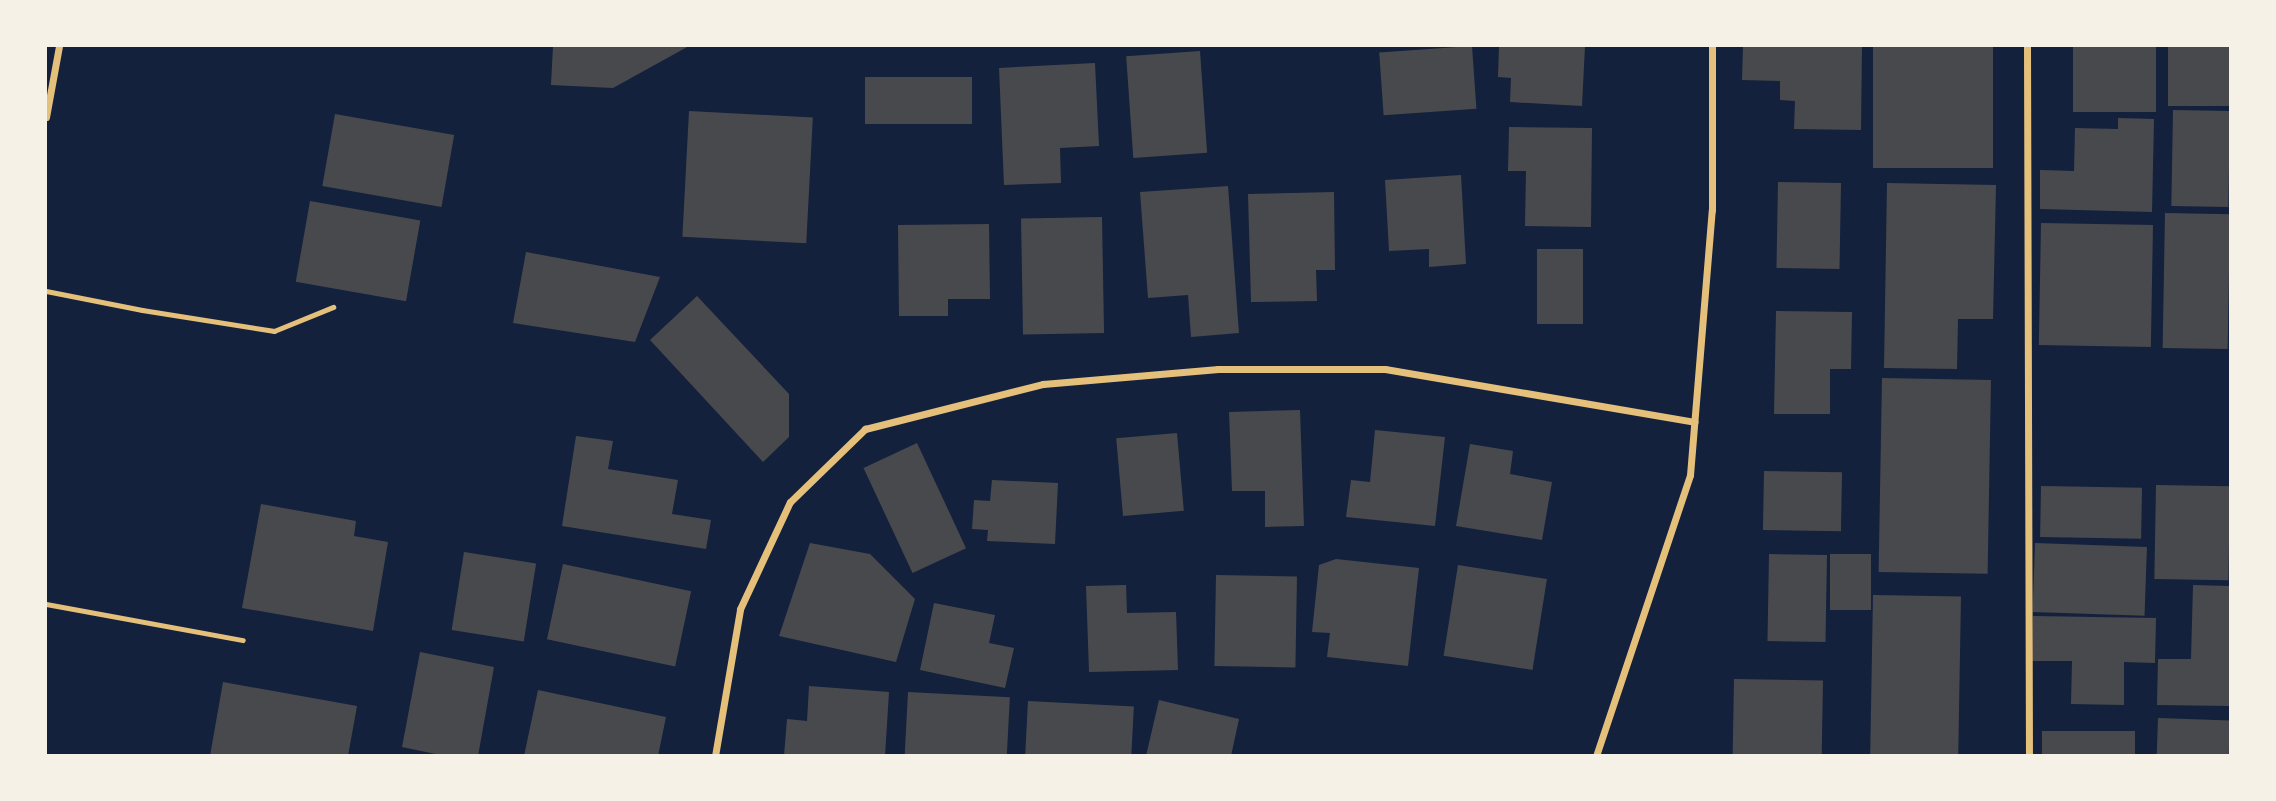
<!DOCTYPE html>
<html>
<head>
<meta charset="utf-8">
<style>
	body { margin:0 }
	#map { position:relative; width:2276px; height:801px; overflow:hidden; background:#14213d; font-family:"Asap Condensed",sans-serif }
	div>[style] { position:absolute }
	.building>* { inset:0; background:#48494c; transform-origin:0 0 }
	.service>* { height:5px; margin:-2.5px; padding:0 2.5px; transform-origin:2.5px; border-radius:2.5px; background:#e5c07b }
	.minor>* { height:7px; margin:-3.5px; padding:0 3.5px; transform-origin:3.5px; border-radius:3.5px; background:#e5c07b }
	span { translate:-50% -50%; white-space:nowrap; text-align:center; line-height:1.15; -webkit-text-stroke:7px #f6f1e7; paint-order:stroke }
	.frame { position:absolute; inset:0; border:47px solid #f6f1e7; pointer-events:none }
</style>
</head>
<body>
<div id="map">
	<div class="building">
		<div style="clip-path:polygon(553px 46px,689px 46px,613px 88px,551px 85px)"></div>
		<div style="left:1472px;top:46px;width:63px;height:93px;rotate:86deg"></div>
		<div style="clip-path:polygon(1499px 46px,1585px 46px,1582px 106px,1510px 102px,1511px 78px,1498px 77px)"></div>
		<div style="clip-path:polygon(1743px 46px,1862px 46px,1861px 130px,1794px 129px,1795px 101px,1780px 100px,1780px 81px,1742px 80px)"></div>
		<div style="left:1873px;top:46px;width:120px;height:122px"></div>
		<div style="left:2073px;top:46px;width:83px;height:66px"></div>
		<div style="left:2168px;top:46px;width:62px;height:60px"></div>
		<div style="left:1200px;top:51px;width:102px;height:74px;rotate:86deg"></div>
		<div style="clip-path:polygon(1095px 63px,1099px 146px,1060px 148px,1061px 183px,1004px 185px,999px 68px)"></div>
		<div style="left:865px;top:77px;width:107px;height:47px"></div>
		<div style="left:2173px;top:110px;width:57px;height:96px;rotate:1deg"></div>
		<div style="left:689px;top:111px;width:124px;height:126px;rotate:3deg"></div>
		<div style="left:335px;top:114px;width:121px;height:73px;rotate:10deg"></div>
		<div style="clip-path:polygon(2118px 118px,2154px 119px,2152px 212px,2040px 209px,2040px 170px,2074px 171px,2075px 128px,2118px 129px)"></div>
		<div style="clip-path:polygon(1509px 127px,1592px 128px,1591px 227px,1525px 226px,1526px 171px,1508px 171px)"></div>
		<div style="clip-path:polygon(1461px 175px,1466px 264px,1429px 267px,1429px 249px,1389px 251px,1385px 180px)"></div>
		<div style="left:1778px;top:182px;width:63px;height:86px;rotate:1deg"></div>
		<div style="clip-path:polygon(1887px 183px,1996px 185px,1993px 319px,1958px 319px,1957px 369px,1884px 368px)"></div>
		<div style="clip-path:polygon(1228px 186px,1239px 333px,1191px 337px,1188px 295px,1148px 298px,1140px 192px)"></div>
		<div style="clip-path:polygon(1334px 192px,1335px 270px,1316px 270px,1317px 301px,1251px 302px,1248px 194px)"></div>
		<div style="left:310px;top:201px;width:112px;height:82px;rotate:10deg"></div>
		<div style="left:2165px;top:213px;width:65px;height:135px;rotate:1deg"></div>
		<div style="left:1102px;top:217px;width:116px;height:81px;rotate:89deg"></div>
		<div style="left:2041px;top:223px;width:112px;height:122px;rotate:1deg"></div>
		<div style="clip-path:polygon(989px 224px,990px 299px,948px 299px,948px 316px,899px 316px,898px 225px)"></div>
		<div style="left:1583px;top:249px;width:75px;height:46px;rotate:90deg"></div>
		<div style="clip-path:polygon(526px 252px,660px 277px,635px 342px,513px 323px)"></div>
		<div style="clip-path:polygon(697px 296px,789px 394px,789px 437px,763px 462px,650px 340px)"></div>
		<div style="clip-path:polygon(1776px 311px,1852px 312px,1851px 369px,1830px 369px,1830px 414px,1774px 414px)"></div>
		<div style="left:1882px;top:378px;width:109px;height:194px;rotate:1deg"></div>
		<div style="clip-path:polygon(1300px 410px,1304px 526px,1265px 527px,1265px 491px,1232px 491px,1229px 412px)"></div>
		<div style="clip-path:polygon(1375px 430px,1445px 437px,1435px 526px,1346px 517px,1351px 480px,1370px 482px)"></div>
		<div style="left:1177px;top:433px;width:78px;height:61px;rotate:85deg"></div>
		<div style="clip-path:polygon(576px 436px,613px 441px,608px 469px,678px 480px,672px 514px,711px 520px,706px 549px,562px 526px)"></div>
		<div style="left:917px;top:443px;width:116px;height:59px;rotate:65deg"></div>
		<div style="clip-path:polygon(1470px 444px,1513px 451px,1510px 474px,1552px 482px,1542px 540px,1456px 526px)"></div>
		<div style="left:1764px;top:471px;width:78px;height:59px;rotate:1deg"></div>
		<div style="clip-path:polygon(992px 480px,1058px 483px,1055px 544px,987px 541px,988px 530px,972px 529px,974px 500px,990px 501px)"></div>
		<div style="left:2156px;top:485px;width:74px;height:94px;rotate:1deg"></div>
		<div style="left:2041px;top:486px;width:101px;height:51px;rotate:1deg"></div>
		<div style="clip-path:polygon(261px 504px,356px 521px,354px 536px,388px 542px,373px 631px,242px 608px)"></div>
		<div style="clip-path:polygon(810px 543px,870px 554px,915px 599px,896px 662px,779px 636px)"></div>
		<div style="left:2035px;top:543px;width:112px;height:69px;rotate:2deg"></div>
		<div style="left:464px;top:552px;width:73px;height:79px;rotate:9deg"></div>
		<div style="left:1769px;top:554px;width:58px;height:87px;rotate:1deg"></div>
		<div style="left:1830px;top:554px;width:41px;height:56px"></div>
		<div style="clip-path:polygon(1336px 559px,1419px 568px,1408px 666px,1327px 657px,1330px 633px,1312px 632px,1319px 565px)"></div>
		<div style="left:563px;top:564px;width:131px;height:77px;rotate:12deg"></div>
		<div style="left:1458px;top:565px;width:90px;height:92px;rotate:9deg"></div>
		<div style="left:1216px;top:575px;width:81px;height:91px;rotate:1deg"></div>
		<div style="clip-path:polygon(1126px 585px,1127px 613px,1176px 612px,1178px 670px,1089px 672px,1086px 586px)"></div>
		<div style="clip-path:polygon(2193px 585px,2230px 586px,2230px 706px,2157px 705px,2158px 659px,2191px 659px)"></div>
		<div style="left:1873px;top:595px;width:88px;height:161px;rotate:1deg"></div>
		<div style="clip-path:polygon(934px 603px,995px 615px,989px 643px,1014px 648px,1005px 688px,920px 670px)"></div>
		<div style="clip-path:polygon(2033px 616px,2156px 618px,2155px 663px,2124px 662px,2124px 705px,2071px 704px,2072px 661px,2032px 661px)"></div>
		<div style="clip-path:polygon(420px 652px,494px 667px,478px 756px,445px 756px,402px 747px)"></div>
		<div style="left:1734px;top:679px;width:89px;height:77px;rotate:1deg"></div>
		<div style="clip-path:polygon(223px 682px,357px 706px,348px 756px,210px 756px)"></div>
		<div style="clip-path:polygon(809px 686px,889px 692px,885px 756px,784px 756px,787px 719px,807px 721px)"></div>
		<div style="clip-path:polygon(538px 690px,666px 717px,658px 756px,524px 756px)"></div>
		<div style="left:908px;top:692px;width:102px;height:64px;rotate:3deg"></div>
		<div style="clip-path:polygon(1159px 700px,1239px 719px,1231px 756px,1146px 756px)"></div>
		<div style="left:1028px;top:701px;width:106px;height:55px;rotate:3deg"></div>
		<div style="left:2158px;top:718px;width:72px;height:38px;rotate:2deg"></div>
		<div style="left:2135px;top:731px;width:25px;height:93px;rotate:90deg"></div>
	</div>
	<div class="service">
		<div style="left:46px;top:291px;width:98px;rotate:11.2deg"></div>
		<div style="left:142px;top:310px;width:134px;rotate:9deg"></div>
		<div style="left:274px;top:331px;width:64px;rotate:-22.1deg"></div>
		<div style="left:46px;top:604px;width:200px;rotate:10.4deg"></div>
	</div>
	<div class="minor">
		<div style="left:2027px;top:46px;width:710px;rotate:89.84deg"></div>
		<div style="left:46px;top:117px;width:72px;rotate:-79.6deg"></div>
		<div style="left:715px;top:756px;width:149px;rotate:-80.3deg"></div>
		<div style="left:740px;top:609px;width:118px;rotate:-65deg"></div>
		<div style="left:790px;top:502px;width:105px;rotate:-44.2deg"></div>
		<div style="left:865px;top:429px;width:184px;rotate:-14.2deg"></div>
		<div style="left:1043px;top:384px;width:176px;rotate:-4.9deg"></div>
		<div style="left:1218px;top:369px;width:167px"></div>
		<div style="left:1385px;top:369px;width:314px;rotate:9.7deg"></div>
		<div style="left:1596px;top:756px;width:296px;rotate:-71.5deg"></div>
		<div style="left:1690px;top:475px;width:266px;rotate:-85.3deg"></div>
		<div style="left:1712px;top:210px;width:164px;rotate:-90deg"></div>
	</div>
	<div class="frame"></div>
</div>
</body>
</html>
